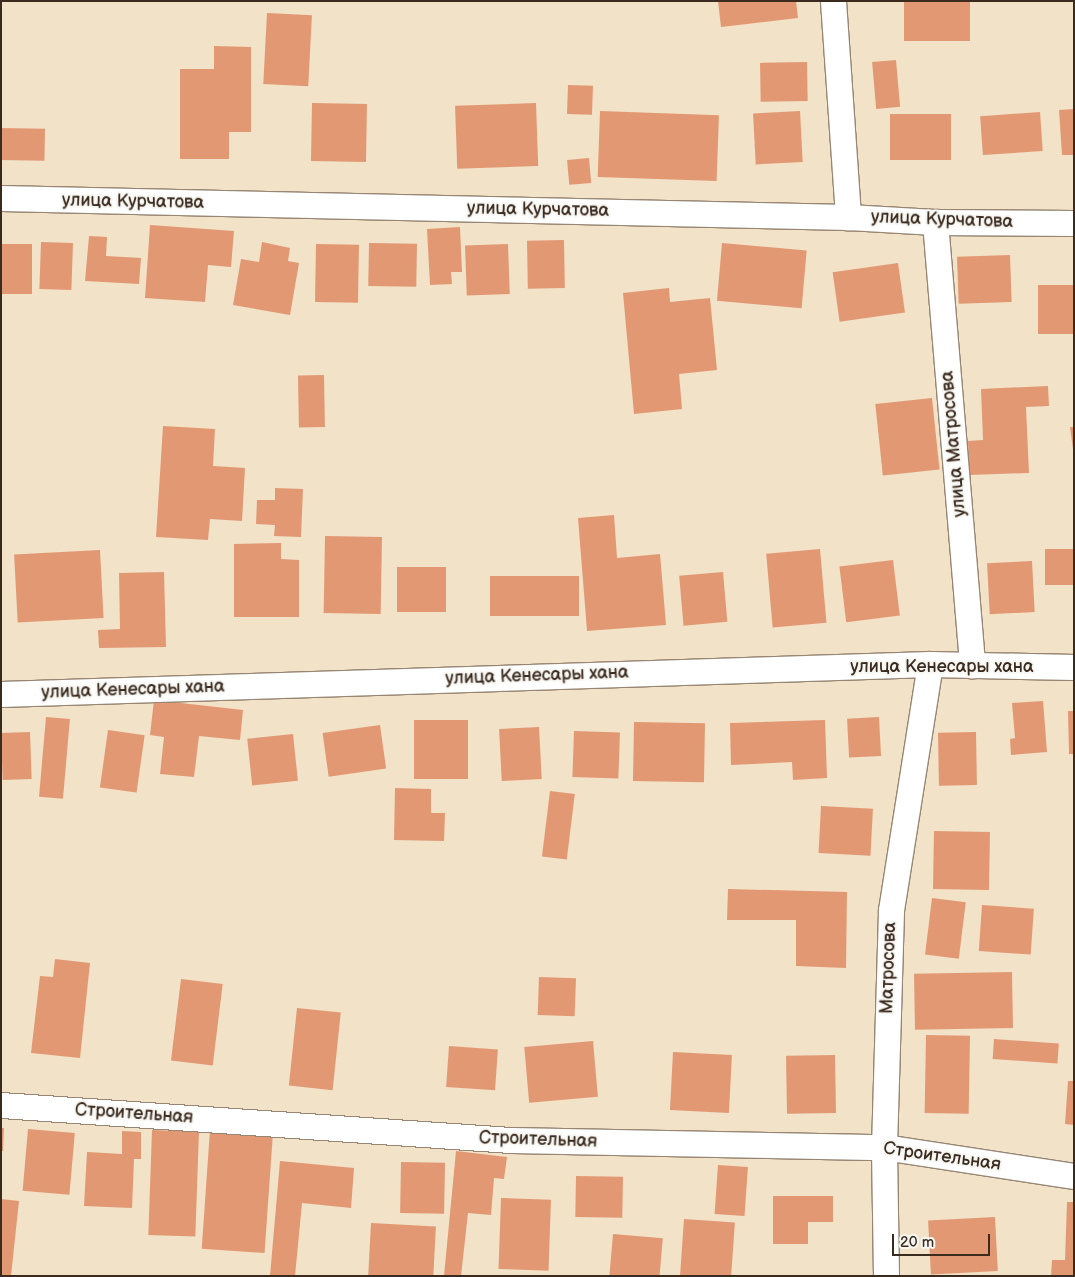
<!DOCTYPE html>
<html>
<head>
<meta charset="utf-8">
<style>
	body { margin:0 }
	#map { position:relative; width:1075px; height:1277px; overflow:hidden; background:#f1e2c8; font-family:"Balsamiq Sans",sans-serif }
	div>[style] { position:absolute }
	.building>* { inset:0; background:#e39874; transform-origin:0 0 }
	.roads { filter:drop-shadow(1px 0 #968673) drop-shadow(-1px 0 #968673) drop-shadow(0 1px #968673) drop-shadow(0 -1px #968673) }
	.street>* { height:25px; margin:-12.5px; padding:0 12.5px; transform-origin:12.5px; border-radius:12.5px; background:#fff }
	span { translate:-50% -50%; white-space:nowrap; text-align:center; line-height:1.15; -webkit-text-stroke:4px #f6f6f2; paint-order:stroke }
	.street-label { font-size:18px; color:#3b2a1e }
	.frame { position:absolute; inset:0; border:2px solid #3b2a1e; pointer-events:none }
	.scale { position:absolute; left:892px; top:1234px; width:98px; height:22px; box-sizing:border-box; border:2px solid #3b2a1e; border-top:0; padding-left:6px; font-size:15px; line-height:18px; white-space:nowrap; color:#3b2a1e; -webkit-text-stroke:4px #f6f6f2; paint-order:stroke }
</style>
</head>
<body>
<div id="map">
	<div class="building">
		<div style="clip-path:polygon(718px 1px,796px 1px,798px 18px,721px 27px)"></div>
		<div style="left:904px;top:1px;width:66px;height:40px"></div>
		<div style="left:267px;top:13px;width:45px;height:71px;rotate:3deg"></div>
		<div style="clip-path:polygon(214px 46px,251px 47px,251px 132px,229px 132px,229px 159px,180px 159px,180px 69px,214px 69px)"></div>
		<div style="left:896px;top:60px;width:47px;height:24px;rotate:85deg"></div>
		<div style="left:807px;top:62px;width:39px;height:47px;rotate:89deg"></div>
		<div style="left:568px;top:85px;width:25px;height:29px;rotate:2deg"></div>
		<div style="left:312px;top:103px;width:55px;height:58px;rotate:1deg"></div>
		<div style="left:536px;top:103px;width:63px;height:81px;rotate:88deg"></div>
		<div style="clip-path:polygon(1074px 109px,1074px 155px,1062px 155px,1059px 110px)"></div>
		<div style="left:600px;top:111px;width:119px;height:66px;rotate:2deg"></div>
		<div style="left:800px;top:111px;width:51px;height:47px;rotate:87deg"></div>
		<div style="left:1040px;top:112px;width:39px;height:60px;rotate:86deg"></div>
		<div style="left:890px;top:114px;width:61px;height:46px"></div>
		<div style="left:1px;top:128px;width:44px;height:32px;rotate:1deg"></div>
		<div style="left:589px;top:158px;width:25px;height:22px;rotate:85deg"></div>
		<div style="clip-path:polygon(150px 225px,234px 231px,231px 267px,208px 265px,205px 302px,145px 298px)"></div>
		<div style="clip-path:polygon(460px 227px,462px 272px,451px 272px,452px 284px,430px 285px,427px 229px)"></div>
		<div style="clip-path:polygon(89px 236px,107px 237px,106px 256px,141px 258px,139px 284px,85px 281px)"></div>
		<div style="left:564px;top:240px;width:48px;height:37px;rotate:89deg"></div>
		<div style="left:41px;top:242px;width:32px;height:47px;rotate:2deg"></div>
		<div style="clip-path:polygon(262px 242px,290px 248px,288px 261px,299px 263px,290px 315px,233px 305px,241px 259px,259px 262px)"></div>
		<div style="left:369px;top:243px;width:48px;height:43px;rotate:1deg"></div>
		<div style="left:722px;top:243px;width:85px;height:58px;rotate:5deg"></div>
		<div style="left:1px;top:244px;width:31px;height:50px"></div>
		<div style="left:316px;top:244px;width:43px;height:58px;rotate:1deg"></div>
		<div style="left:508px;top:244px;width:50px;height:43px;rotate:88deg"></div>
		<div style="left:1010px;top:255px;width:47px;height:53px;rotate:88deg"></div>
		<div style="left:898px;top:263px;width:50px;height:66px;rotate:82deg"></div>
		<div style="left:1074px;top:285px;width:49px;height:36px;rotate:90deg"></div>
		<div style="clip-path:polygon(669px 288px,670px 302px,710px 298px,717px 370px,679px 374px,682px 409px,634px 414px,623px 293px)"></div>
		<div style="left:324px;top:375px;width:52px;height:26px;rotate:89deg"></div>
		<div style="clip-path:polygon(1048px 386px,1049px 406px,1026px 407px,1029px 473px,969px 475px,968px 441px,983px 440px,981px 389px)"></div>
		<div style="left:932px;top:398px;width:72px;height:57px;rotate:84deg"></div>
		<div style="clip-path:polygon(163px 426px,215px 429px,213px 466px,245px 468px,242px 521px,210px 519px,208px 540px,156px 537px)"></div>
		<div style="clip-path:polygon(1070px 427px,1074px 427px,1074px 449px,1073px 449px)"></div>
		<div style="clip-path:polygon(275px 488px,303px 489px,301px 537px,274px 536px,275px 525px,256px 524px,257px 500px,275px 500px)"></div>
		<div style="clip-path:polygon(614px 515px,617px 558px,660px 554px,666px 625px,587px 631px,578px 518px)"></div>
		<div style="left:325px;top:536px;width:57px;height:77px;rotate:1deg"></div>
		<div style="clip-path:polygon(281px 543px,281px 559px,299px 560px,299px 617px,234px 617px,234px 544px)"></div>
		<div style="left:820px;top:549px;width:74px;height:54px;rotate:85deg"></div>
		<div style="left:1074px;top:549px;width:36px;height:29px;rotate:90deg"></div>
		<div style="left:100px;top:550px;width:68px;height:86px;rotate:87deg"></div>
		<div style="left:893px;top:560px;width:56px;height:54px;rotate:83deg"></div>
		<div style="left:1032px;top:561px;width:51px;height:45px;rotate:87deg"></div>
		<div style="left:397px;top:567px;width:49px;height:45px"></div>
		<div style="clip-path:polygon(164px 572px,166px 647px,99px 648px,98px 630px,120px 629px,119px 573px)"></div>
		<div style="left:723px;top:572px;width:50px;height:44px;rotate:85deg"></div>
		<div style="left:579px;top:576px;width:40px;height:89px;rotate:90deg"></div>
		<div style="clip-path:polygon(154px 700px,243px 710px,240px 740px,199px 736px,194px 777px,160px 774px,164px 737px,150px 735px)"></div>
		<div style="clip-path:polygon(1043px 701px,1047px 752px,1011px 755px,1010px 739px,1015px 738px,1012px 703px)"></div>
		<div style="clip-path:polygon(1068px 711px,1074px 711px,1074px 754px,1069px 754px)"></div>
		<div style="left:46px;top:717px;width:24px;height:80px;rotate:5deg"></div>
		<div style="left:879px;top:717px;width:39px;height:32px;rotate:87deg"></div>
		<div style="left:414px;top:720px;width:54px;height:59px"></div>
		<div style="clip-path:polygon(825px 720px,827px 778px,793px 780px,792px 762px,731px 765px,730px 723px)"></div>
		<div style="left:634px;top:722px;width:71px;height:59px;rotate:1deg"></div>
		<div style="left:380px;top:725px;width:44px;height:58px;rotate:82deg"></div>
		<div style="left:539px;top:727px;width:52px;height:40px;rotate:87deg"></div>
		<div style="left:108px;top:730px;width:37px;height:58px;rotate:8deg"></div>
		<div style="left:574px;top:731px;width:46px;height:46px;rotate:2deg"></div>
		<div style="left:30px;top:732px;width:47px;height:29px;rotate:88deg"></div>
		<div style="left:976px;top:732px;width:53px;height:38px;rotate:89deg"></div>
		<div style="left:293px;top:734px;width:47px;height:46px;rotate:84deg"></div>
		<div style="clip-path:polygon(395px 788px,431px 789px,431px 813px,445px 813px,444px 841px,394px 840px)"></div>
		<div style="left:550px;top:791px;width:25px;height:66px;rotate:7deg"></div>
		<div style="left:821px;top:806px;width:52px;height:47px;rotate:3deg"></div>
		<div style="left:934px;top:831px;width:56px;height:58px;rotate:1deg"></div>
		<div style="clip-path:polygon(728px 889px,847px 892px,846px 968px,796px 966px,796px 920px,727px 920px)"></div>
		<div style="left:932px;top:898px;width:34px;height:57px;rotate:7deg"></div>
		<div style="left:982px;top:905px;width:52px;height:46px;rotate:4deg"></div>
		<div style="clip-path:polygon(55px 959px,90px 963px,80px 1058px,31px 1053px,40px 976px,53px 977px)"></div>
		<div style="left:1012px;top:972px;width:56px;height:98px;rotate:89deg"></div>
		<div style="left:539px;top:977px;width:37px;height:38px;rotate:2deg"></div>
		<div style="left:181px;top:979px;width:42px;height:82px;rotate:7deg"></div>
		<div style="left:297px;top:1008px;width:44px;height:78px;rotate:6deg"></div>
		<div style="left:926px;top:1035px;width:44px;height:78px;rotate:1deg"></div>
		<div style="left:994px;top:1039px;width:65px;height:20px;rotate:4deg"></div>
		<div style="left:593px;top:1041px;width:56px;height:69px;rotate:85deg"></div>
		<div style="left:449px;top:1046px;width:49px;height:41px;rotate:4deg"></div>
		<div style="left:673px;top:1052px;width:59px;height:58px;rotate:3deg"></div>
		<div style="left:835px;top:1055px;width:58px;height:49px;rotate:89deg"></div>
		<div style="clip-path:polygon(1068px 1081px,1074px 1081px,1074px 1125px,1065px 1124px)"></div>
		<div style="clip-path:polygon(1px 1128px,4px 1128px,3px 1151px,1px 1151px)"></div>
		<div style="left:28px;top:1129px;width:47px;height:62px;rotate:5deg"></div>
		<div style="left:152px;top:1130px;width:47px;height:105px;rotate:2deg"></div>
		<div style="left:210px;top:1130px;width:63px;height:119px;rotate:4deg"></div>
		<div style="clip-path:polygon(122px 1131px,141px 1132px,141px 1159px,134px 1159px,132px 1208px,84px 1206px,87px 1152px,122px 1154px)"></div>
		<div style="clip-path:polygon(456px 1151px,507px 1157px,504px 1179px,494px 1178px,491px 1215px,468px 1213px,461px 1276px,444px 1276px)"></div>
		<div style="clip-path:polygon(280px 1161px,354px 1168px,351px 1208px,302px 1203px,295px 1276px,270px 1276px)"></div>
		<div style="left:401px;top:1162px;width:44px;height:51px;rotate:1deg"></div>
		<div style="left:718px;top:1165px;width:30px;height:49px;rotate:4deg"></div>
		<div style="left:576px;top:1176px;width:47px;height:41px;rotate:1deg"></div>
		<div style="clip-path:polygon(773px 1196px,833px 1196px,833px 1222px,808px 1222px,808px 1244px,773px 1244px)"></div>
		<div style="left:501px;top:1198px;width:50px;height:71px;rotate:2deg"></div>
		<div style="clip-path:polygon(1px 1199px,19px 1201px,11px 1276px,1px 1276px)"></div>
		<div style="clip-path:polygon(1067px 1202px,1074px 1202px,1074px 1276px,1051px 1276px,1052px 1260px,1065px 1260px)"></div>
		<div style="left:995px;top:1217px;width:54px;height:67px;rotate:87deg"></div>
		<div style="left:684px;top:1219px;width:51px;height:57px;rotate:4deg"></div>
		<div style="left:371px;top:1223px;width:65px;height:53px;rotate:3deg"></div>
		<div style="left:613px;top:1234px;width:50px;height:42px;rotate:5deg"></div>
	</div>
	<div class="roads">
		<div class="street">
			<div style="left:833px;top:1px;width:217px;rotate:86deg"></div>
			<div style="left:1px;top:198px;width:847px;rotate:1.29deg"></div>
			<div style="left:848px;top:217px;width:87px;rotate:3.3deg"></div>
			<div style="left:935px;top:222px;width:139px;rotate:0.4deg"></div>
			<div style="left:935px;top:222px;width:445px;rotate:85.2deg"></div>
			<div style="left:1px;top:694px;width:929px;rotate:-1.85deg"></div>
			<div style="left:930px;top:664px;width:144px;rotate:1.2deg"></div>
			<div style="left:1px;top:1105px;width:511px;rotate:3.93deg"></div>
			<div style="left:511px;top:1140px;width:373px;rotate:1.1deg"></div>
			<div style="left:884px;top:1147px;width:192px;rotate:8.7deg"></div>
			<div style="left:886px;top:1276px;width:129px;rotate:-90.9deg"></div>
			<div style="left:884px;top:1147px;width:237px;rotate:-88.3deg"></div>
			<div style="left:891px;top:910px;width:249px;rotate:-81deg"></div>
		</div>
	</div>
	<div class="street-label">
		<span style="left:133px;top:202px;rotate:1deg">улица Курчатова</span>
		<span style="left:538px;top:210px;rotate:1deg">улица Курчатова</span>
		<span style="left:942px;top:220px;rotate:2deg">улица Курчатова</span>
		<span style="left:954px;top:444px;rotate:-95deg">улица Матросова</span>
		<span style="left:942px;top:667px">улица Кенесары хана</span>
		<span style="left:537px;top:676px;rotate:-2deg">улица Кенесары хана</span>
		<span style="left:133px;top:690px;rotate:-2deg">улица Кенесары хана</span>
		<span style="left:889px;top:968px;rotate:-88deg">Матросова</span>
		<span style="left:134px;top:1114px;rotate:4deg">Строительная</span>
		<span style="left:538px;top:1140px;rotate:2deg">Строительная</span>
		<span style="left:942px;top:1157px;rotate:8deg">Строительная</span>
	</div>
	<div class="frame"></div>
	<div class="scale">20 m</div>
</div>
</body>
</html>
